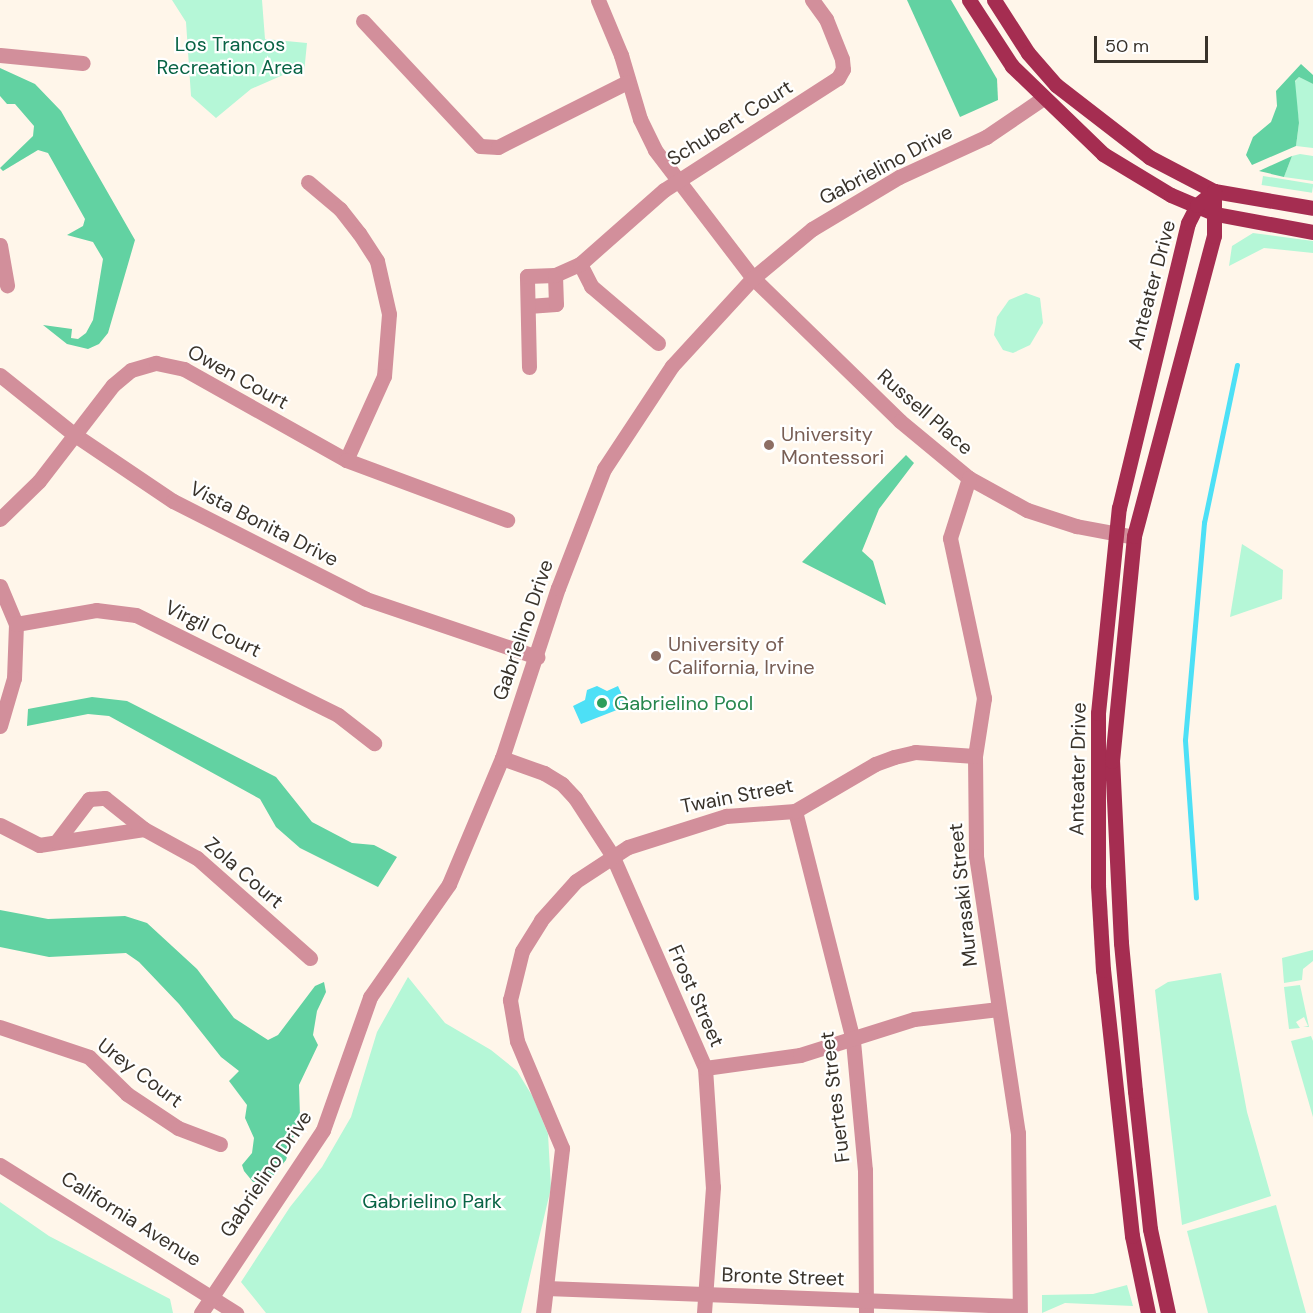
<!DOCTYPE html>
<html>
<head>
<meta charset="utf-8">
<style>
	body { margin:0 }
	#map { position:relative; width:1313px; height:1313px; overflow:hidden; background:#fff6ea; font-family:"DM Sans",sans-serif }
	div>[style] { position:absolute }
	.green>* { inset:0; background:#b5f7d7; transform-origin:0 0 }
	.forest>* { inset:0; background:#62d2a2 }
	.water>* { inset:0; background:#4de0f6 }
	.stream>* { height:4.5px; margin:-2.25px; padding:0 2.25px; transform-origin:2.25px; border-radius:2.25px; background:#4de0f6 }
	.minor>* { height:15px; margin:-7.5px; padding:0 7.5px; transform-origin:7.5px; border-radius:7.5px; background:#d28f9b }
	.major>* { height:15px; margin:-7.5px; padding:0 7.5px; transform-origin:7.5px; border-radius:7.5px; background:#a52d51 }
	.dots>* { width:16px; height:16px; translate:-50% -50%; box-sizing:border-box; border:3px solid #fff; border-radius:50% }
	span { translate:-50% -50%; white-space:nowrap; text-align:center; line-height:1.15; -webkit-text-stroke:4.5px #fff; paint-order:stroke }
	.park-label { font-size:20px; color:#096445 }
	.street-label { font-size:20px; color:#39332b }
	.education-label { font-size:20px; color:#785e54 }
	.left { translate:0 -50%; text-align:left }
	.leisure-label { font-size:20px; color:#27864d }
	.scale { position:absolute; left:1094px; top:36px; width:114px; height:27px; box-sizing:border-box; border:3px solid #39332b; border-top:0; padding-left:8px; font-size:18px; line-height:21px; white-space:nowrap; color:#39332b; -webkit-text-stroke:4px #fff; paint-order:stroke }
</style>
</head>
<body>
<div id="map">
	<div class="green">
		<div style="clip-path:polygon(172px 0,262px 0,265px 39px,307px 43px,304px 73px,283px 75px,251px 89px,216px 118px,191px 96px,186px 22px)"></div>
		<div style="clip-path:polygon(1299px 77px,1313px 84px,1313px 148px,1296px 146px,1299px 123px,1294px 83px)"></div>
		<div style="clip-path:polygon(1300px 154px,1313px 156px,1313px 181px,1284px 177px,1292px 156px)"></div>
		<div style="left:1263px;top:176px;width:51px;height:9px;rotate:9deg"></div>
		<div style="clip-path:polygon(1253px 233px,1313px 241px,1313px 253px,1264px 248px,1229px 266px,1232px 246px)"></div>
		<div style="clip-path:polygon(1026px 293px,1040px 298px,1043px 323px,1030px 345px,1013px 353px,1003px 350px,994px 335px,997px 317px,1009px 300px)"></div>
		<div style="clip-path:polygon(1242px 544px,1283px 570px,1282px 599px,1230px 617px)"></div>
		<div style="clip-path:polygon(1313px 950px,1313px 961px,1303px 969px,1302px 980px,1284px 983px,1282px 958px)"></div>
		<div style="clip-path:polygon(1221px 973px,1247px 1112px,1271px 1196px,1182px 1225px,1155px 990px,1168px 982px)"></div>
		<div style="clip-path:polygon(408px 977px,445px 1023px,491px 1050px,517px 1071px,533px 1097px,548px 1134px,551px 1188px,521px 1313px,266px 1313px,241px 1282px,290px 1207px,322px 1167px,351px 1117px,377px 1032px)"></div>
		<div style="clip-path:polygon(1300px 985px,1309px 1027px,1303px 1027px,1308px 1026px,1304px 1017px,1296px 1022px,1300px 1028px,1289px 1029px,1284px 987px)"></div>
		<div style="clip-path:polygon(1311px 1036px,1313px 1041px,1313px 1117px,1291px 1041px)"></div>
		<div style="clip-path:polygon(0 1202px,49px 1236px,170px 1299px,173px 1313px,0 1313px)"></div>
		<div style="clip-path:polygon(1276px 1205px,1306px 1313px,1208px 1313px,1187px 1231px)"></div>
		<div style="clip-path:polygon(1127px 1285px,1133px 1306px,1065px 1303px,1042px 1313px,1042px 1295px,1093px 1294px)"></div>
	</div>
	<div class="forest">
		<div style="clip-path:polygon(907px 0,951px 0,997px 79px,998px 100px,960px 117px)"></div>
		<div style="clip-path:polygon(1301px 64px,1313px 75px,1313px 84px,1299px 77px,1295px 81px,1299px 123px,1296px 146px,1252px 165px,1246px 155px,1253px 137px,1271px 122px,1277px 106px,1276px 91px)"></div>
		<div style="clip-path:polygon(0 68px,35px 84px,61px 111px,135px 240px,108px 333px,99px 344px,88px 349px,67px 344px,43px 325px,72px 329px,71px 338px,78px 339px,86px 333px,93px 320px,103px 259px,93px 242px,67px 235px,83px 226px,85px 219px,48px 153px,38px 150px,3px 171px,0 168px,33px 136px,34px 126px,15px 104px,7px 104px,0 96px)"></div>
		<div style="clip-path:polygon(1292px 156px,1284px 177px,1259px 171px)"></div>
		<div style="clip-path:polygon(906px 455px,914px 463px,879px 509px,862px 551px,873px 561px,886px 605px,802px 562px)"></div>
		<div style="clip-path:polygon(92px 697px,127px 701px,276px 777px,312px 822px,352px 843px,374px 845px,397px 857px,378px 887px,300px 848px,276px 827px,260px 799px,109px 716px,88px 714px,27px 726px,28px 709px)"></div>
		<div style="clip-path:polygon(0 910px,48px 919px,125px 916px,147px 923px,197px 969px,234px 1018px,268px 1040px,278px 1035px,315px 986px,324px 982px,326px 992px,317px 1011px,313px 1035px,318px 1045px,299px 1085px,300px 1117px,286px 1160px,273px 1176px,264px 1183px,253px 1182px,244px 1171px,242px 1165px,252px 1153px,254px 1138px,245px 1118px,247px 1105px,229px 1081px,239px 1071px,221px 1057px,179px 1004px,139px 962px,126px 953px,49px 957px,0 947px)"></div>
	</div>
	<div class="water">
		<div style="clip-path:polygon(597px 686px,607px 691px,618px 686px,627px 706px,581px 724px,573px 706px,585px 700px,587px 690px)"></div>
	</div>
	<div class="stream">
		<div style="left:1196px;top:898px;width:158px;rotate:-94deg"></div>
		<div style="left:1185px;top:740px;width:218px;rotate:-85deg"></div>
		<div style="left:1204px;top:523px;width:161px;rotate:-78.2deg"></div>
	</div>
	<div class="minor">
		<div style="left:598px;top:0;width:60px;rotate:67.3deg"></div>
		<div style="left:621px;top:55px;width:67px;rotate:73.5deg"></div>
		<div style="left:640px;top:119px;width:34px;rotate:64deg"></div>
		<div style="left:655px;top:150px;width:161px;rotate:52.6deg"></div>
		<div style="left:753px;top:278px;width:205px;rotate:44.2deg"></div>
		<div style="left:900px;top:421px;width:89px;rotate:39.6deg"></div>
		<div style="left:969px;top:478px;width:66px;rotate:28.9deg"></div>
		<div style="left:1027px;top:510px;width:52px;rotate:18.1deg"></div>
		<div style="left:1076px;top:526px;width:55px;rotate:10.5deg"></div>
		<div style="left:363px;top:21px;width:171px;rotate:46.9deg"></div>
		<div style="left:480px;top:146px;width:18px;rotate:3deg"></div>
		<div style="left:498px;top:147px;width:144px;rotate:-26.7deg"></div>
		<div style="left:0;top:55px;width:83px;rotate:5.5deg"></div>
		<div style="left:308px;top:182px;width:42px;rotate:40.2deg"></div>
		<div style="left:340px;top:209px;width:31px;rotate:52deg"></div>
		<div style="left:359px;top:233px;width:33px;rotate:57deg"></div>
		<div style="left:377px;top:261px;width:54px;rotate:77.2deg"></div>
		<div style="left:389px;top:314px;width:62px;rotate:94.6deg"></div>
		<div style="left:384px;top:376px;width:92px;rotate:114.3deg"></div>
		<div style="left:0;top:245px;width:41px;rotate:80.1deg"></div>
		<div style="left:580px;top:264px;width:25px;rotate:63deg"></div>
		<div style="left:591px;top:286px;width:88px;rotate:40.4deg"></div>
		<div style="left:528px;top:306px;width:28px;rotate:-4deg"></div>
		<div style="left:556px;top:304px;width:29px;rotate:-92deg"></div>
		<div style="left:529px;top:367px;width:91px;rotate:-91.3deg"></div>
		<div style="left:527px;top:276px;width:28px;rotate:-2deg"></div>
		<div style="left:555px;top:275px;width:27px;rotate:-24deg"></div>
		<div style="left:580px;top:264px;width:112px;rotate:-41.4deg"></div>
		<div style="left:664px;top:190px;width:207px;rotate:-32.8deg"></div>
		<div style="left:838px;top:78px;width:10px;rotate:-61deg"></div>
		<div style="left:843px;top:69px;width:10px;rotate:-96deg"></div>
		<div style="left:842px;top:59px;width:43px;rotate:-111.8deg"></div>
		<div style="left:826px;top:19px;width:24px;rotate:-126deg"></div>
		<div style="left:0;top:375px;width:96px;rotate:38.7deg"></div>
		<div style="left:75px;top:435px;width:118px;rotate:34deg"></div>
		<div style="left:173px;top:501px;width:216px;rotate:26.9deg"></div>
		<div style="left:366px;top:599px;width:181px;rotate:18.7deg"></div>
		<div style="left:969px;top:478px;width:63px;rotate:107.6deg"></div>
		<div style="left:950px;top:538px;width:164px;rotate:78deg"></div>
		<div style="left:984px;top:698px;width:59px;rotate:98.8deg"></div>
		<div style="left:975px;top:756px;width:100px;rotate:89.4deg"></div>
		<div style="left:976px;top:856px;width:280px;rotate:81.4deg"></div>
		<div style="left:1018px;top:1133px;width:180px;rotate:89.4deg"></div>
		<div style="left:0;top:519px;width:54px;rotate:-44.3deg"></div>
		<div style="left:39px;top:481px;width:121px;rotate:-52.4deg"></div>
		<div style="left:113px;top:385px;width:23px;rotate:-40deg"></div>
		<div style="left:131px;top:370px;width:26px;rotate:-16deg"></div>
		<div style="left:156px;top:363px;width:29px;rotate:12deg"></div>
		<div style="left:184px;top:369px;width:186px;rotate:29.3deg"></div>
		<div style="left:346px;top:460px;width:172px;rotate:20.4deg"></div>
		<div style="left:0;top:586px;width:41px;rotate:67.2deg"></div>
		<div style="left:16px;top:624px;width:54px;rotate:92.1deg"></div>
		<div style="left:14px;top:678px;width:50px;rotate:106.3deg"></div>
		<div style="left:16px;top:624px;width:81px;rotate:-9.9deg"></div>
		<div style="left:96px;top:610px;width:40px;rotate:7.1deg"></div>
		<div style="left:136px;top:615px;width:225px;rotate:26.3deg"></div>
		<div style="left:338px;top:715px;width:46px;rotate:37.9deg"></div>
		<div style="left:502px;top:758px;width:45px;rotate:19.7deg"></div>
		<div style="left:544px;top:773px;width:21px;rotate:31deg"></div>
		<div style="left:562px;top:784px;width:19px;rotate:47deg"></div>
		<div style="left:575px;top:798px;width:68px;rotate:57deg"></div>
		<div style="left:612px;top:855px;width:232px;rotate:66.4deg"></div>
		<div style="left:705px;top:1068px;width:119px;rotate:86.2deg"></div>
		<div style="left:713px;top:1187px;width:126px;rotate:94.1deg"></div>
		<div style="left:795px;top:811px;width:237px;rotate:75.8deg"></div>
		<div style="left:853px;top:1041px;width:130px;rotate:84.7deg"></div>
		<div style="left:865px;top:1170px;width:143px;rotate:89.6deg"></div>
		<div style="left:0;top:825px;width:44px;rotate:27.1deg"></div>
		<div style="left:39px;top:845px;width:106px;rotate:-8.7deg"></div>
		<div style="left:57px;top:841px;width:53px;rotate:-52.7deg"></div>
		<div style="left:89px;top:799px;width:16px;rotate:-4deg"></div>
		<div style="left:105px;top:798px;width:50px;rotate:38.5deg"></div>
		<div style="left:144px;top:829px;width:60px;rotate:28.7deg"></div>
		<div style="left:197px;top:858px;width:151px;rotate:41.5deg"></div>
		<div style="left:0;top:1027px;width:94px;rotate:18.6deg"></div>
		<div style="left:89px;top:1057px;width:53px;rotate:44.2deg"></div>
		<div style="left:127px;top:1094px;width:61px;rotate:33.7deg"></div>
		<div style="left:178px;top:1128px;width:45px;rotate:20.9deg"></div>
		<div style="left:705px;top:1068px;width:96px;rotate:-7.8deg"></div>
		<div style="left:800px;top:1055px;width:120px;rotate:-17.5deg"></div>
		<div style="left:914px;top:1019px;width:85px;rotate:-6.8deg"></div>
		<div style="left:0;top:1165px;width:279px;rotate:32.1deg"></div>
		<div style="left:546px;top:1288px;width:472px;rotate:2.2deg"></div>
		<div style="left:201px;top:1313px;width:220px;rotate:-56.3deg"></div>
		<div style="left:323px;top:1130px;width:141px;rotate:-70.5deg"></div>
		<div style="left:370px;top:997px;width:138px;rotate:-55deg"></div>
		<div style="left:449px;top:884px;width:137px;rotate:-67.2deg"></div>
		<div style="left:502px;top:758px;width:179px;rotate:-71.8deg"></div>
		<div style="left:558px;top:588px;width:128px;rotate:-68.9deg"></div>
		<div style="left:604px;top:469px;width:123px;rotate:-56.6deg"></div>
		<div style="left:672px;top:366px;width:120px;rotate:-47.4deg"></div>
		<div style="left:753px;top:278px;width:77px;rotate:-39.7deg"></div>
		<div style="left:812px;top:229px;width:101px;rotate:-30.9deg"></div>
		<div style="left:899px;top:177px;width:96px;rotate:-24.7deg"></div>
		<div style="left:986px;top:137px;width:68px;rotate:-34.2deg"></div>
		<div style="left:543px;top:1313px;width:166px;rotate:-83.4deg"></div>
		<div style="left:562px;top:1148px;width:116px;rotate:-112.8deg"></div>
		<div style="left:517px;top:1041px;width:42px;rotate:-99.7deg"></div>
		<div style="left:510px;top:1000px;width:50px;rotate:-76.2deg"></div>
		<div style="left:522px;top:951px;width:36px;rotate:-58deg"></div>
		<div style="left:541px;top:920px;width:52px;rotate:-48.1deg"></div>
		<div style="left:576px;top:881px;width:62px;rotate:-33.2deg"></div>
		<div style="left:628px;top:847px;width:103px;rotate:-17.6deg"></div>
		<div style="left:726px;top:816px;width:69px;rotate:-4.1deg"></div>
		<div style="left:795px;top:811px;width:93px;rotate:-30.4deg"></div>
		<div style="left:875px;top:764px;width:20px;rotate:-20deg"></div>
		<div style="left:894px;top:757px;width:22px;rotate:-13deg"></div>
		<div style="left:915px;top:752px;width:60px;rotate:3.8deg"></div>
	</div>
	<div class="major">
		<div style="left:969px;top:0;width:79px;rotate:56.9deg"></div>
		<div style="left:1012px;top:66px;width:127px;rotate:44deg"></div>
		<div style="left:1103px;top:154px;width:79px;rotate:31.1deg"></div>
		<div style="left:1171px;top:195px;width:49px;rotate:22.9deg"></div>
		<div style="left:1216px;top:214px;width:99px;rotate:10.5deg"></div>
		<div style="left:994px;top:0;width:63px;rotate:57.3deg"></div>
		<div style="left:1028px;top:53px;width:43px;rotate:48.8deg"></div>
		<div style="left:1056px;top:85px;width:118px;rotate:37.7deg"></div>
		<div style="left:1149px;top:157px;width:73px;rotate:27.6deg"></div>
		<div style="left:1214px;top:191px;width:100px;rotate:9.7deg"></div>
		<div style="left:1148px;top:1313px;width:79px;rotate:-101.7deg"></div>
		<div style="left:1132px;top:1236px;width:268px;rotate:-96.2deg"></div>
		<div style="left:1103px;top:970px;width:85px;rotate:-93.4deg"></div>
		<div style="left:1098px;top:885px;width:172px;rotate:-90deg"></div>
		<div style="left:1098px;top:713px;width:206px;rotate:-84.2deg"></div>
		<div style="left:1119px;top:508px;width:293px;rotate:-76.4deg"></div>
		<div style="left:1188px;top:223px;width:20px;rotate:-63deg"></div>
		<div style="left:1197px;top:205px;width:22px;rotate:-39deg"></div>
		<div style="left:1168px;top:1313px;width:86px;rotate:-102.1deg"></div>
		<div style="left:1150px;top:1229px;width:139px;rotate:-96.2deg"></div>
		<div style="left:1135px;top:1091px;width:149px;rotate:-95.4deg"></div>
		<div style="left:1121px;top:943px;width:182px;rotate:-92.8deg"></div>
		<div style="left:1112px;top:761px;width:226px;rotate:-84.4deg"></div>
		<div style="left:1134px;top:536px;width:310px;rotate:-75.1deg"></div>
		<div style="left:1214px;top:236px;width:45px;rotate:-90deg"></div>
	</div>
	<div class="dots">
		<div style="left:769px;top:445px;background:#8d6e63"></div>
		<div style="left:656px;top:656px;background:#8d6e63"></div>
		<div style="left:602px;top:703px;background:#2e9e5b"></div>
	</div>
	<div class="park-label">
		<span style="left:230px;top:56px">Los Trancos<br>Recreation Area</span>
		<span style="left:432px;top:1201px">Gabrielino Park</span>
	</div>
	<div class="street-label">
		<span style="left:730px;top:123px;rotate:-32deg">Schubert Court</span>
		<span style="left:886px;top:165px;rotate:-28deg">Gabrielino Drive</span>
		<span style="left:1152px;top:285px;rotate:-75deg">Anteater Drive</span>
		<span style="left:238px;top:377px;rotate:29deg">Owen Court</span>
		<span style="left:925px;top:412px;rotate:41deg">Russell Place</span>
		<span style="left:264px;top:524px;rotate:27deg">Vista Bonita Drive</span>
		<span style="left:213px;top:629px;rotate:26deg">Virgil Court</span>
		<span style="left:523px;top:630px;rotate:-71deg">Gabrielino Drive</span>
		<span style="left:1078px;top:769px;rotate:-89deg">Anteater Drive</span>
		<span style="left:737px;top:796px;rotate:-11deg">Twain Street</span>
		<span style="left:244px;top:873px;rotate:41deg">Zola Court</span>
		<span style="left:963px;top:895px;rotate:-96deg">Murasaki Street</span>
		<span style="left:696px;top:996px;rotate:66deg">Frost Street</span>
		<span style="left:140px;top:1073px;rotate:37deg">Urey Court</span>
		<span style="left:835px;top:1097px;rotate:-97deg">Fuertes Street</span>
		<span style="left:266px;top:1174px;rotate:-56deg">Gabrielino Drive</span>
		<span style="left:131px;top:1219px;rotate:32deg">California Avenue</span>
		<span style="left:783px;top:1277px;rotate:2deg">Bronte Street</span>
	</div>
	<div class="education-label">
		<span class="left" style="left:781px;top:446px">University<br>Montessori</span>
		<span class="left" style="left:668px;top:656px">University of<br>California, Irvine</span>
	</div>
	<div class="leisure-label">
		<span class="left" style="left:614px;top:703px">Gabrielino Pool</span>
	</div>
	<div class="scale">50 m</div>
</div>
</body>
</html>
